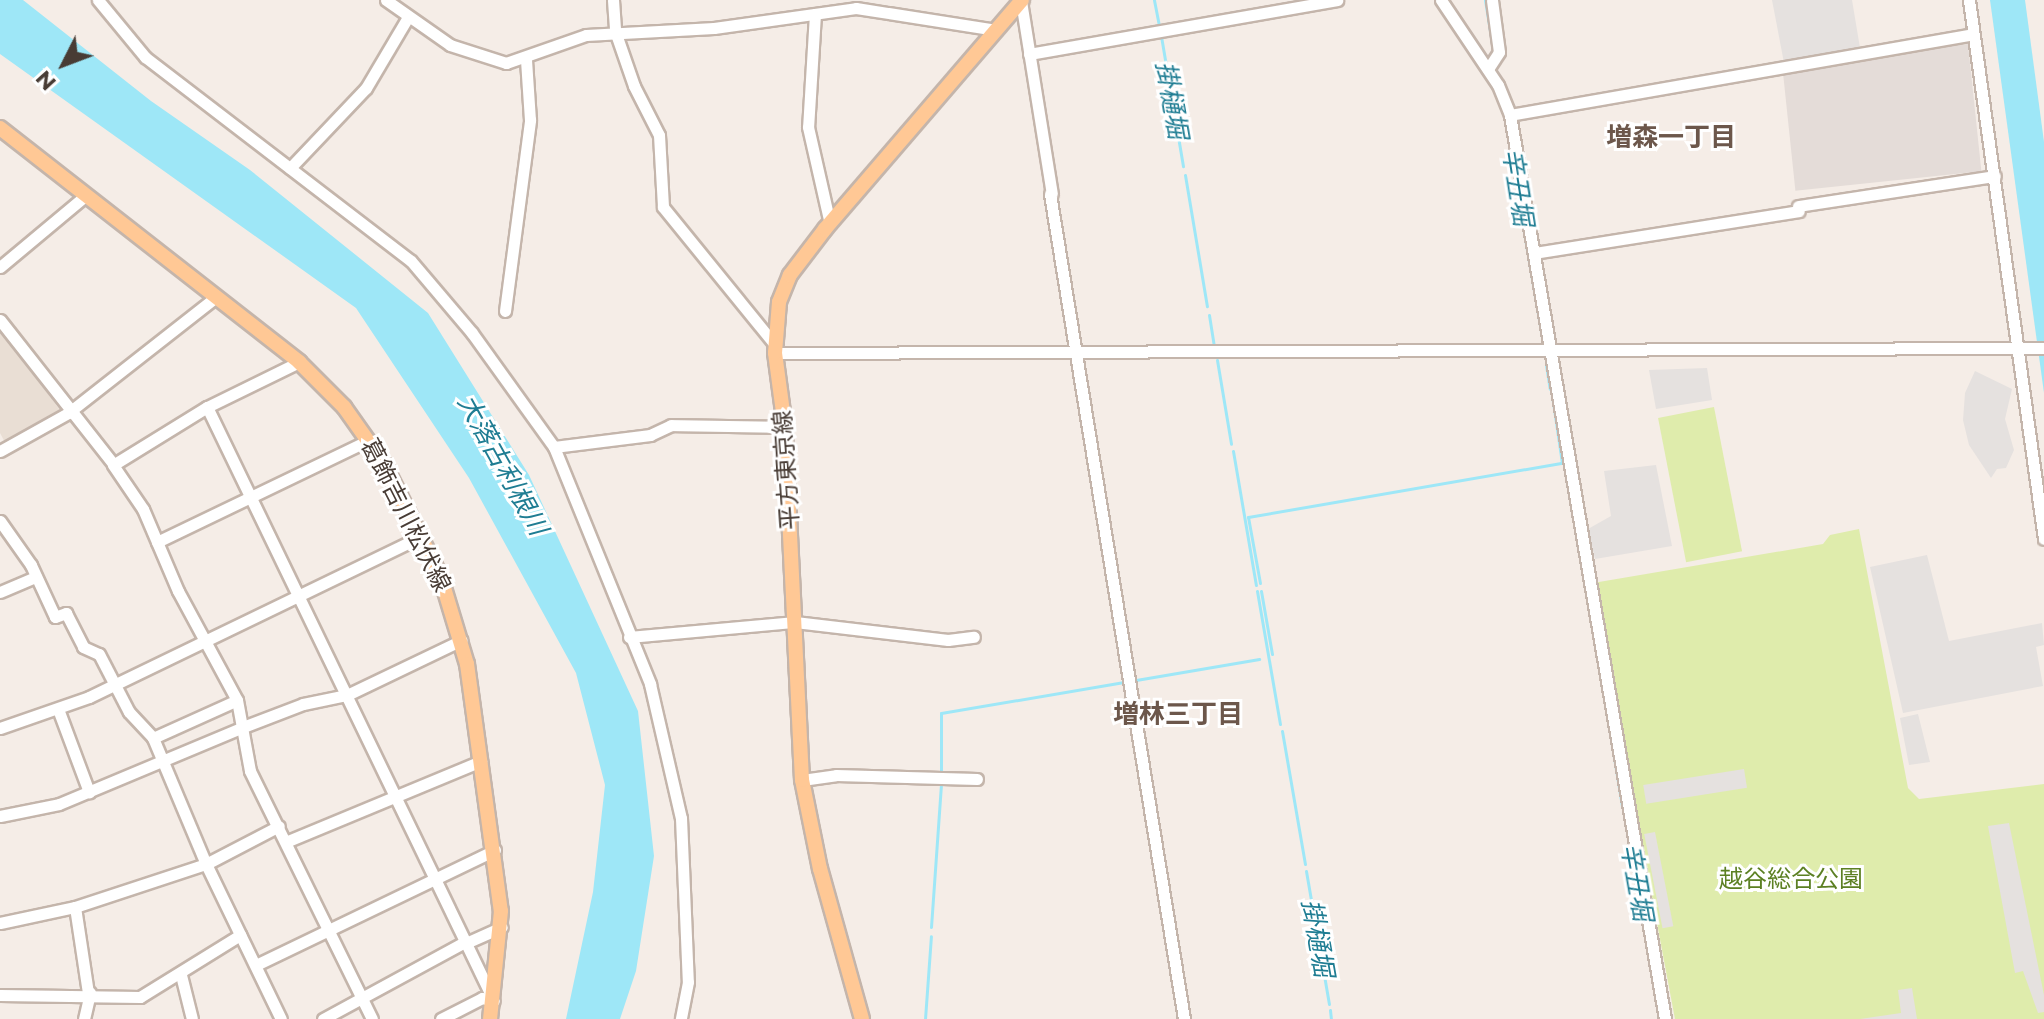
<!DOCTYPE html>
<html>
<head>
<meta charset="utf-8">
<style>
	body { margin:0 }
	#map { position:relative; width:2044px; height:1019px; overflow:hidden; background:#f5ede7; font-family:Montserrat,"Noto Sans JP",sans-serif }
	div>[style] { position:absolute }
	.residential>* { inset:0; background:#e9ded4 }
	.industrial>* { inset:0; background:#e4dcd8; transform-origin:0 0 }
	.green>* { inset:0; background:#dfecac; transform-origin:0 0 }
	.parking>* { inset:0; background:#e5e1df; transform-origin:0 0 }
	.water>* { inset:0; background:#9ee7f7 }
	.stream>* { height:3px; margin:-1.5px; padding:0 1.5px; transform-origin:1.5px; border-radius:1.5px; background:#9ee7f7 }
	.roads { filter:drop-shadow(2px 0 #c4b5ab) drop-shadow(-2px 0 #c4b5ab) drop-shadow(0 2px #c4b5ab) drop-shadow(0 -2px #c4b5ab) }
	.minor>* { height:11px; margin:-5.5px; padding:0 5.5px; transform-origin:5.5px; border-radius:5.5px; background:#fff }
	.major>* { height:14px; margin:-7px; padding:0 7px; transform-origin:7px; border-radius:7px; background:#ffc895 }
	span { translate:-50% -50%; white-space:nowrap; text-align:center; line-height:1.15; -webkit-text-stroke:6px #fff; paint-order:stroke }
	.street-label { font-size:24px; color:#483c35 }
	.park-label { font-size:24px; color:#5c8023 }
	.water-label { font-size:26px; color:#1f7d93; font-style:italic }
	.neighbourhood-label { font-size:26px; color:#6c574b; font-weight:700 }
	.north { position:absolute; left:24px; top:24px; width:80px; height:80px; -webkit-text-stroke:6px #fff; paint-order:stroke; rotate:228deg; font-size:22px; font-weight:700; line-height:32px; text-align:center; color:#483c35 }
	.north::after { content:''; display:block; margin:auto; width:28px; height:36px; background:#483c35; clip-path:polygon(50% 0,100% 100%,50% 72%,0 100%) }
</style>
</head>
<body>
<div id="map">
	<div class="residential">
		<div style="clip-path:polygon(0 328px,62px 413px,7px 446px,0 433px)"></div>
	</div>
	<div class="industrial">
		<div style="left:1968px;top:44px;width:128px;height:187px;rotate:84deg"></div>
	</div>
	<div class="green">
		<div style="left:1714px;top:407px;width:147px;height:57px;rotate:79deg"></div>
		<div style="clip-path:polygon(1859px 529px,1908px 788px,1919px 799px,2044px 784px,2044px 1019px,1675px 1019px,1593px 583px,1823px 544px,1830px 535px)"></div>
	</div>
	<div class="parking">
		<div style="clip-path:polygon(1772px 0,1852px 0,1861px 54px,1785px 68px)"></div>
		<div style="clip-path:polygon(1707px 368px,1712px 400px,1656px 409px,1649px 370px)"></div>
		<div style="clip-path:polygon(1975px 371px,2012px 389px,2005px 419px,2014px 450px,2006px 468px,1997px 469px,1991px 478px,1969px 445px,1963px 420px,1965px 393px)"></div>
		<div style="clip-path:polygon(1656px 465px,1672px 546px,1595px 559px,1588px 529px,1611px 516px,1604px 471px)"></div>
		<div style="clip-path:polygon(1927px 555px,1949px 641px,2042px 623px,2044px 645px,2036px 647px,2043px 686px,1903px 713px,1870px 567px)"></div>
		<div style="clip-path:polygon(1918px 714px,1930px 762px,1909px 765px,1900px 718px)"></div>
		<div style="left:1744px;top:769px;width:19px;height:102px;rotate:81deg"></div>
		<div style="clip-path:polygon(2009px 823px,2044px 995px,2044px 1012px,2038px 1013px,2023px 971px,2015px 973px,1988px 826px)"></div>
		<div style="left:1655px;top:832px;width:96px;height:11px;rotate:79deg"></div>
		<div style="clip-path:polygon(1912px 988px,1917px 1019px,1860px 1019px,1901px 1013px,1898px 990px)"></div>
	</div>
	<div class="water">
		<div style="clip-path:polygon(0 0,23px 0,151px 101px,250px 170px,428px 313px,529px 475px,638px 711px,654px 856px,636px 971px,620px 1019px,566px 1019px,593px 892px,605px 785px,576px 673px,469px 478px,356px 308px,0 54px)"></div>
		<div style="clip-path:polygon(1990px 0,2025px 0,2044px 142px,2044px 393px)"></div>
	</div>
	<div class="stream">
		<div style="left:1154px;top:0;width:26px;rotate:79deg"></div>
		<div style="left:1485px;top:0;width:44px;rotate:80.8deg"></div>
		<div style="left:1161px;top:36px;width:132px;rotate:80.4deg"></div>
		<div style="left:1185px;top:175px;width:133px;rotate:80.5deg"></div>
		<div style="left:1517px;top:191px;width:60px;rotate:80.4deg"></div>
		<div style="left:1528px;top:256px;width:76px;rotate:80.2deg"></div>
		<div style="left:1209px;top:315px;width:31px;rotate:81deg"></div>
		<div style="left:1217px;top:360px;width:85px;rotate:80.5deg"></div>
		<div style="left:1546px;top:365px;width:24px;rotate:81deg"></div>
		<div style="left:1233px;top:451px;width:136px;rotate:80.3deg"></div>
		<div style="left:1577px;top:542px;width:43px;rotate:79.2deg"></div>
		<div style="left:1260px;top:583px;width:67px;rotate:-100.3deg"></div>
		<div style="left:1248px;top:517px;width:319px;rotate:-9.8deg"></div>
		<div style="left:1562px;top:463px;width:69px;rotate:-98.4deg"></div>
		<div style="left:1257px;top:591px;width:135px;rotate:80.2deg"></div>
		<div style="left:1261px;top:591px;width:64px;rotate:80.1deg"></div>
		<div style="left:1596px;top:651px;width:16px;rotate:79deg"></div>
		<div style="left:1601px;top:678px;width:130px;rotate:80.7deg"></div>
		<div style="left:1136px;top:680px;width:125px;rotate:-9.7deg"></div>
		<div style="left:1282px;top:731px;width:135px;rotate:80.2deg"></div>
		<div style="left:941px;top:775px;width:62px;rotate:-90deg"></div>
		<div style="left:941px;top:713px;width:187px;rotate:-9.6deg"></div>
		<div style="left:1306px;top:871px;width:135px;rotate:80.2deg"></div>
		<div style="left:931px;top:927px;width:142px;rotate:-86deg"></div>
		<div style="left:1653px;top:979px;width:40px;rotate:81.5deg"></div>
		<div style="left:1330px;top:1010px;width:9px;rotate:84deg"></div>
		<div style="left:925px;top:1019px;width:83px;rotate:-85.9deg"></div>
	</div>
	<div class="roads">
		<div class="minor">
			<div style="left:98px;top:0;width:74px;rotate:50.5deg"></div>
			<div style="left:145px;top:57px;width:335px;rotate:37.5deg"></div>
			<div style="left:411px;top:261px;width:94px;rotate:49.7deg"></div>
			<div style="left:472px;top:333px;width:140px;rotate:54.3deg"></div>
			<div style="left:554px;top:447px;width:256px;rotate:67.9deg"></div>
			<div style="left:650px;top:684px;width:138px;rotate:77deg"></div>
			<div style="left:681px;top:818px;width:164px;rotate:87.6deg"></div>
			<div style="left:688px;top:982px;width:38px;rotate:101deg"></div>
			<div style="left:386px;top:0;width:78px;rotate:35.1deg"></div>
			<div style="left:450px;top:45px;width:59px;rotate:17.8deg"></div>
			<div style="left:506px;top:63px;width:85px;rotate:-19.3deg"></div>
			<div style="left:586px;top:35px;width:128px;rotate:-3.1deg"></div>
			<div style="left:714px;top:28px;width:143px;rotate:-8deg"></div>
			<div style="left:856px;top:8px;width:142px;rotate:8.9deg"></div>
			<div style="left:613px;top:0;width:31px;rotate:86deg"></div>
			<div style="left:615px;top:31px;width:58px;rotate:70.9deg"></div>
			<div style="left:634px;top:86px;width:55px;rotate:63deg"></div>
			<div style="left:659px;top:135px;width:72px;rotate:86.8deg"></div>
			<div style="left:663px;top:207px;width:178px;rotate:50.9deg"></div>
			<div style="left:1441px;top:0;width:102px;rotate:56.2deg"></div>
			<div style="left:1498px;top:85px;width:32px;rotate:68deg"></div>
			<div style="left:1510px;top:115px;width:917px;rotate:80.27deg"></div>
			<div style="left:1969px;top:0;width:544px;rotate:82.08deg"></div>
			<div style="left:1021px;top:1px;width:195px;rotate:80.9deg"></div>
			<div style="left:815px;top:14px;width:113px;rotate:93.5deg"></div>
			<div style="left:808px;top:127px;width:99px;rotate:77.2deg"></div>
			<div style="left:1029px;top:54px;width:313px;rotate:-9.9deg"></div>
			<div style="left:1488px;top:69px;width:20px;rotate:-57deg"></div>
			<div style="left:1499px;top:52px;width:52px;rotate:-97.7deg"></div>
			<div style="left:1510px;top:115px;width:470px;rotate:-9.9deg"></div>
			<div style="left:290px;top:168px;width:110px;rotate:-46.5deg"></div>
			<div style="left:366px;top:88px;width:82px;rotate:-59.4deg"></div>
			<div style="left:1050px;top:194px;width:836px;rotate:80.77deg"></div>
			<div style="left:1798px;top:206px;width:199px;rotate:-8.7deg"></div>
			<div style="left:1534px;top:253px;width:268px;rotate:-9deg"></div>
			<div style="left:0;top:267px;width:112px;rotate:-39.9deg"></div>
			<div style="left:505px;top:311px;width:193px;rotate:-82.5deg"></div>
			<div style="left:530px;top:120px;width:61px;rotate:-93.8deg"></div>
			<div style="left:0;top:320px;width:184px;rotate:51.8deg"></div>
			<div style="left:775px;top:353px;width:1269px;rotate:-0.23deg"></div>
			<div style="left:299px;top:362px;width:102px;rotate:153.9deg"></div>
			<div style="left:207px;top:407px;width:110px;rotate:148.3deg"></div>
			<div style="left:113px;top:465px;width:53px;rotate:55.7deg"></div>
			<div style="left:143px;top:509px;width:89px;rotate:66.9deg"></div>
			<div style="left:178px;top:591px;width:124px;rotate:61.6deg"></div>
			<div style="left:237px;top:700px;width:72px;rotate:79.6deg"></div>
			<div style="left:250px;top:771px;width:276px;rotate:63.8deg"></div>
			<div style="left:207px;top:407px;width:655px;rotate:64.22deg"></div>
			<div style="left:554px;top:447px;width:97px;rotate:-7.1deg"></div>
			<div style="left:650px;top:435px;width:23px;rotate:-25deg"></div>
			<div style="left:671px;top:425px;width:114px;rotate:1deg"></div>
			<div style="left:0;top:451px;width:78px;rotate:-29.2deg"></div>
			<div style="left:68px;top:413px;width:189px;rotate:-38.1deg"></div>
			<div style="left:0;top:521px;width:54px;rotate:54.8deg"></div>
			<div style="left:31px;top:565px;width:57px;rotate:65.2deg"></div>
			<div style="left:55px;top:617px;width:12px;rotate:-20deg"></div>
			<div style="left:66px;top:613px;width:38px;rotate:63deg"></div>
			<div style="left:83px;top:647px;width:17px;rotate:24deg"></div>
			<div style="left:99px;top:654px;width:65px;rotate:62.7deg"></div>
			<div style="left:129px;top:712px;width:35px;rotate:47deg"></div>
			<div style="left:153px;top:738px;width:137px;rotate:67.2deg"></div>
			<div style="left:206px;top:864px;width:172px;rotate:64.2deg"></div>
			<div style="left:157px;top:542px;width:235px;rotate:-25.7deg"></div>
			<div style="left:0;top:592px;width:39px;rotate:-23deg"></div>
			<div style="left:629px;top:637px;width:167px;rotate:-5.2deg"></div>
			<div style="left:795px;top:622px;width:154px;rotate:6.7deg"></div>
			<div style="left:948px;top:640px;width:26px;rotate:-7deg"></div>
			<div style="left:58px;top:709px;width:89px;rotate:69.5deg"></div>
			<div style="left:0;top:728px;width:94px;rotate:-19.2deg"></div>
			<div style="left:89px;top:697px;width:370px;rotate:-25.8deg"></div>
			<div style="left:153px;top:738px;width:92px;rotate:-24.3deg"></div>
			<div style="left:802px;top:780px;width:34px;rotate:-8deg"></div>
			<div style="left:836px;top:775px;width:141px;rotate:1.6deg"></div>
			<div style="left:0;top:816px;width:60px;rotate:-11.5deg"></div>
			<div style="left:59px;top:804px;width:199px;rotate:-22.7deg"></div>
			<div style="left:243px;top:727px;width:64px;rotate:-21deg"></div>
			<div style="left:303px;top:704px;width:45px;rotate:-11.6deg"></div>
			<div style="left:347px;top:695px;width:127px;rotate:-25.6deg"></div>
			<div style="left:288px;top:841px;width:209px;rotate:-22.5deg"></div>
			<div style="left:75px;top:907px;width:87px;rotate:81.4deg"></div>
			<div style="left:0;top:923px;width:77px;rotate:-12deg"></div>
			<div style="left:75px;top:907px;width:138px;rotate:-18.2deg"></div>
			<div style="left:206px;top:864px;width:82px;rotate:-27.5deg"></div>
			<div style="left:466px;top:943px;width:39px;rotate:-24deg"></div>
			<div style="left:258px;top:964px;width:263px;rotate:-25.7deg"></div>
			<div style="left:181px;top:975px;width:45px;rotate:76deg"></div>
			<div style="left:0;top:995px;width:140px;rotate:0.8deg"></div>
			<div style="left:140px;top:997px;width:118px;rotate:-31.8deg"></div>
			<div style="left:84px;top:1019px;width:27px;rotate:-77deg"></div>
			<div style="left:323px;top:1019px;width:162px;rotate:-28.5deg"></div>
			<div style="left:441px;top:1019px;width:46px;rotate:-27.1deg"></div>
			<div style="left:482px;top:998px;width:12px;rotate:14deg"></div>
		</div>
		<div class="major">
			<div style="left:0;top:128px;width:380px;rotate:38deg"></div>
			<div style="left:299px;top:362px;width:64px;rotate:45deg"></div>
			<div style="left:344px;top:407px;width:67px;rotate:54.7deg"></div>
			<div style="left:383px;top:462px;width:130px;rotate:63.4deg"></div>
			<div style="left:441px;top:578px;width:90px;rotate:73.2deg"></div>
			<div style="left:467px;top:664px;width:249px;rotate:82.2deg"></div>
			<div style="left:501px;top:911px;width:109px;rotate:95.8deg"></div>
			<div style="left:862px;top:1019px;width:156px;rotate:-105.6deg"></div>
			<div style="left:820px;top:869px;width:91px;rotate:-101.4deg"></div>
			<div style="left:802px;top:780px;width:353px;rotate:-92.8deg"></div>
			<div style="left:785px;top:427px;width:75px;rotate:-97.7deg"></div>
			<div style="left:775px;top:353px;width:51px;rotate:-85.5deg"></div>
			<div style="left:779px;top:302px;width:29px;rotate:-68deg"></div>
			<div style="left:790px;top:275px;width:58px;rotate:-52.7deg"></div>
			<div style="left:825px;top:229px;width:302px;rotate:-49.3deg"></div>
		</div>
	</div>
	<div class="street-label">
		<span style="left:786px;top:470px;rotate:-94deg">平方東京線</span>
		<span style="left:406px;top:515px;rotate:63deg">葛飾吉川松伏線</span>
	</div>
	<div class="park-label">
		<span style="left:1791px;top:879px">越谷総合公園</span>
	</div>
	<div class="water-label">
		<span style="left:1171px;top:100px;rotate:80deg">掛樋堀</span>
		<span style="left:1517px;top:187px;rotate:81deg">辛丑堀</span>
		<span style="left:502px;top:465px;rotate:61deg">大落古利根川</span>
		<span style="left:1636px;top:882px;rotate:80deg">辛丑堀</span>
		<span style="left:1317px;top:938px;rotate:80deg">掛樋堀</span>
	</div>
	<div class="neighbourhood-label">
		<span style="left:1671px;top:138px">増森一丁目</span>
		<span style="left:1178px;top:715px">増林三丁目</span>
	</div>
	<div class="north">N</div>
</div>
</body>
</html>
